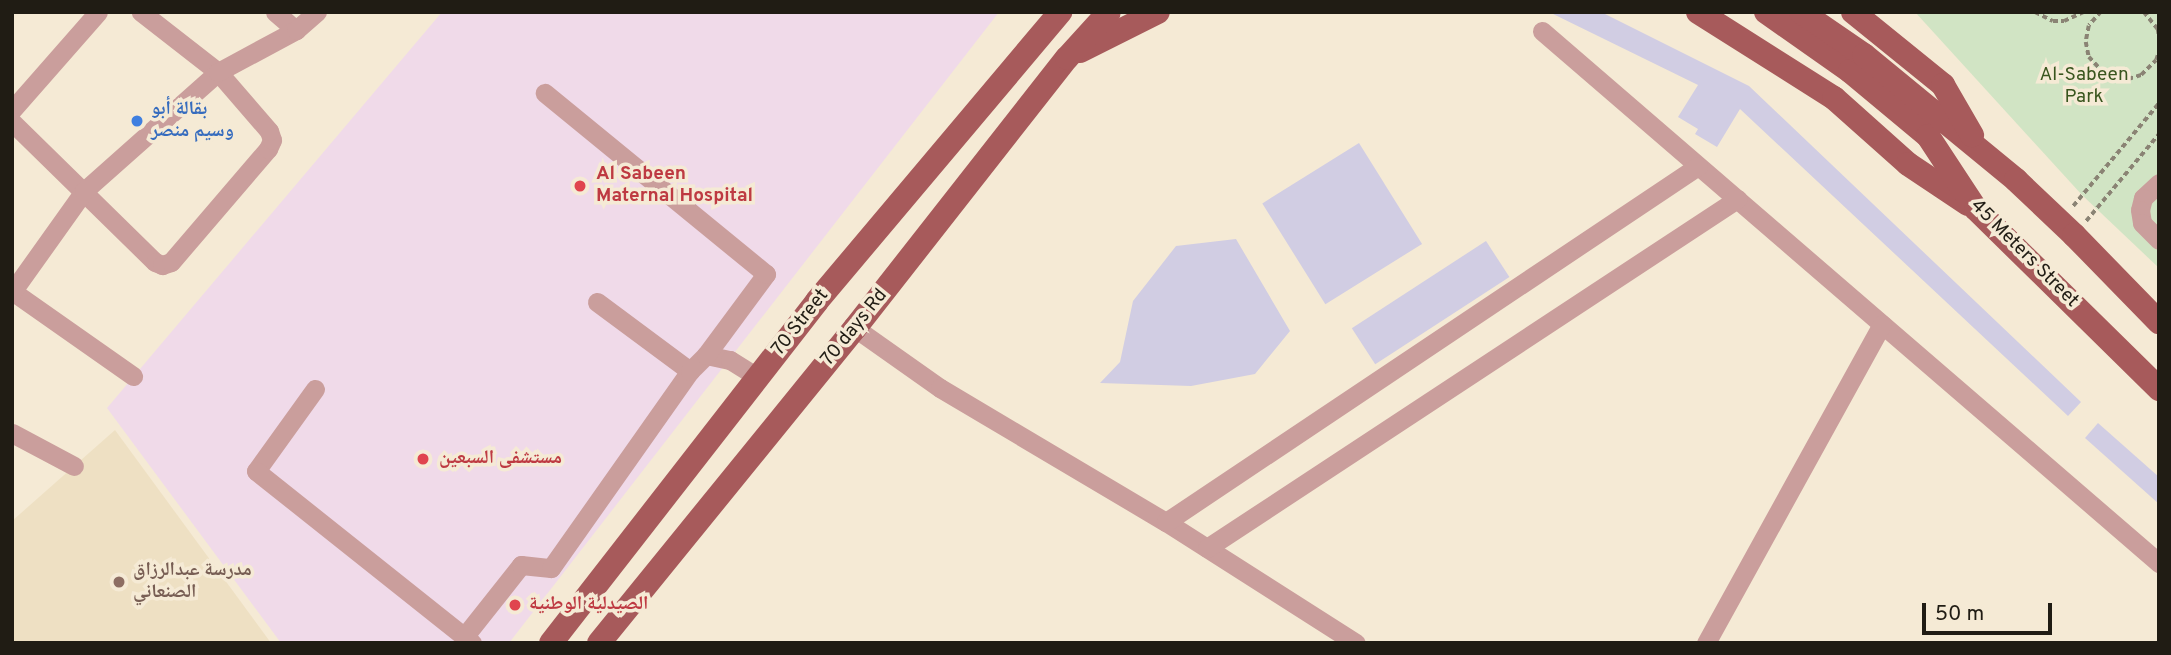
<!DOCTYPE html>
<html>
<head>
<meta charset="utf-8">
<style>
	body { margin:0 }
	#map { position:relative; width:2171px; height:655px; overflow:hidden; background:#f5ead5; font-family:Overpass,"Noto Naskh Arabic",sans-serif }
	div>[style] { position:absolute }
	.built>* { inset:0; background:#eee0c3 }
	.medical>* { inset:0; background:#f0dae9 }
	.green>* { inset:0; background:#d1e4c4 }
	.building>* { inset:0; background:#d1cde3; transform-origin:0 0 }
	.path>* { height:3.5px; margin-top:-1.75px; transform-origin:0; background:repeating-linear-gradient(90deg,#8a8374 0 5px,transparent 0 8.5px) }
	.minor>* { height:19px; margin:-9.5px; padding:0 9.5px; transform-origin:9.5px; border-radius:9.5px; background:#ca9e9c }
	.major>* { height:24px; margin:-12px; padding:0 12px; transform-origin:12px; border-radius:12px; background:#a75a5b }
	.dots>* { width:19px; height:19px; translate:-50% -50%; box-sizing:border-box; border:4px solid #f5ead5; border-radius:50% }
	span { translate:-50% -50%; white-space:nowrap; text-align:center; line-height:1.15; -webkit-text-stroke:7px #f5ead5; paint-order:stroke }
	.park-label { font-size:19px; color:#39551e }
	.shop-label { font-size:19px; color:#366cbe; font-weight:700 }
	.left { translate:0 -50%; text-align:left }
	.health-label { font-size:19px; color:#be3a42; font-weight:700 }
	.street-label { font-size:19px; color:#201c14 }
	.education-label { font-size:19px; color:#785e54; font-weight:700 }
	.frame { position:absolute; inset:0; border:14px solid #201c14; pointer-events:none }
	.scale { position:absolute; left:1922px; top:603px; width:130px; height:32px; box-sizing:border-box; border:4px solid #201c14; border-top:0; padding-left:9px; font-size:21px; line-height:24px; white-space:nowrap; color:#201c14; -webkit-text-stroke:5px #f5ead5; paint-order:stroke }
</style>
</head>
<body>
<div id="map">
	<div class="built">
		<div style="clip-path:polygon(115px 430px,271px 643px,12px 643px,12px 521px)"></div>
	</div>
	<div class="medical">
		<div style="clip-path:polygon(442px 12px,999px 12px,509px 643px,281px 643px,107px 408px)"></div>
	</div>
	<div class="green">
		<div style="clip-path:polygon(1915px 12px,2159px 12px,2159px 268px,2082px 195px)"></div>
	</div>
	<div class="building">
		<div style="clip-path:polygon(1549px 12px,1601px 12px,1749px 86px,2081px 402px,2068px 416px,1740px 109px,1717px 147px,1695px 134px,1698px 129px,1678px 117px,1698px 85px)"></div>
		<div style="left:1359px;top:143px;width:119px;height:114px;rotate:58deg"></div>
		<div style="clip-path:polygon(1236px 239px,1290px 331px,1255px 374px,1191px 386px,1100px 383px,1120px 362px,1133px 301px,1176px 246px)"></div>
		<div style="left:1486px;top:241px;width:43px;height:160px;rotate:57deg"></div>
		<div style="clip-path:polygon(2098px 423px,2159px 477px,2159px 504px,2085px 438px)"></div>
	</div>
	<div class="path">
		<div style="left:2035px;top:12px;width:20px;rotate:27deg"></div>
		<div style="left:2053px;top:21px;width:11px"></div>
		<div style="left:2064px;top:21px;width:21px;rotate:-25deg"></div>
		<div style="left:2101px;top:12px;width:18px;rotate:131deg"></div>
		<div style="left:2089px;top:26px;width:16px;rotate:101deg"></div>
		<div style="left:2086px;top:42px;width:15px;rotate:79deg"></div>
		<div style="left:2089px;top:57px;width:25px;rotate:47deg"></div>
		<div style="left:2106px;top:75px;width:22px;rotate:10deg"></div>
		<div style="left:2128px;top:79px;width:14px;rotate:-17deg"></div>
		<div style="left:2141px;top:75px;width:21px;rotate:-45deg"></div>
		<div style="left:2156px;top:60px;width:9px;rotate:-72deg"></div>
		<div style="left:2144px;top:12px;width:22px;rotate:51deg"></div>
		<div style="left:2158px;top:29px;width:6px;rotate:81deg"></div>
		<div style="left:2073px;top:206px;width:134px;rotate:-50.1deg"></div>
		<div style="left:2086px;top:221px;width:114px;rotate:-50deg"></div>
	</div>
	<div class="minor">
		<div style="left:275px;top:12px;width:28px;rotate:41deg"></div>
		<div style="left:1542px;top:31px;width:815px;rotate:40.77deg"></div>
		<div style="left:12px;top:110px;width:130px;rotate:-48.7deg"></div>
		<div style="left:12px;top:122px;width:200px;rotate:44.4deg"></div>
		<div style="left:155px;top:262px;width:8px;rotate:23deg"></div>
		<div style="left:162px;top:265px;width:9px;rotate:-18deg"></div>
		<div style="left:171px;top:262px;width:149px;rotate:-49.4deg"></div>
		<div style="left:268px;top:149px;width:10px;rotate:-66deg"></div>
		<div style="left:272px;top:140px;width:9px;rotate:-108deg"></div>
		<div style="left:269px;top:131px;width:78px;rotate:-130.8deg"></div>
		<div style="left:218px;top:72px;width:98px;rotate:-142.1deg"></div>
		<div style="left:2159px;top:183px;width:22px;rotate:137deg"></div>
		<div style="left:2143px;top:198px;width:12px;rotate:104deg"></div>
		<div style="left:2140px;top:210px;width:13px;rotate:81deg"></div>
		<div style="left:2142px;top:223px;width:24px;rotate:45deg"></div>
		<div style="left:12px;top:291px;width:148px;rotate:35.1deg"></div>
		<div style="left:12px;top:292px;width:124px;rotate:-54.5deg"></div>
		<div style="left:84px;top:191px;width:179px;rotate:-41.6deg"></div>
		<div style="left:218px;top:72px;width:89px;rotate:-28.3deg"></div>
		<div style="left:296px;top:30px;width:28px;rotate:-41deg"></div>
		<div style="left:597px;top:302px;width:116px;rotate:36.6deg"></div>
		<div style="left:855px;top:328px;width:104px;rotate:35.2deg"></div>
		<div style="left:940px;top:388px;width:263px;rotate:30.7deg"></div>
		<div style="left:1166px;top:522px;width:225px;rotate:32.5deg"></div>
		<div style="left:706px;top:355px;width:25px;rotate:12deg"></div>
		<div style="left:730px;top:360px;width:34px;rotate:32deg"></div>
		<div style="left:315px;top:389px;width:101px;rotate:125.7deg"></div>
		<div style="left:256px;top:471px;width:276px;rotate:38.5deg"></div>
		<div style="left:12px;top:433px;width:70px;rotate:28deg"></div>
		<div style="left:1166px;top:522px;width:640px;rotate:-33.79deg"></div>
		<div style="left:1207px;top:548px;width:635px;rotate:-33.36deg"></div>
		<div style="left:464px;top:637px;width:92px;rotate:-51.6deg"></div>
		<div style="left:521px;top:565px;width:30px;rotate:6deg"></div>
		<div style="left:551px;top:568px;width:241px;rotate:-54.8deg"></div>
		<div style="left:690px;top:371px;width:23px;rotate:-45deg"></div>
		<div style="left:706px;top:355px;width:101px;rotate:-53.5deg"></div>
		<div style="left:766px;top:274px;width:286px;rotate:-140.7deg"></div>
		<div style="left:1706px;top:643px;width:364px;rotate:-61.1deg"></div>
	</div>
	<div class="major">
		<div style="left:1698px;top:12px;width:161px;rotate:32.3deg"></div>
		<div style="left:1834px;top:98px;width:99px;rotate:41.7deg"></div>
		<div style="left:1908px;top:164px;width:72px;rotate:33.7deg"></div>
		<div style="left:1766px;top:12px;width:103px;rotate:35.1deg"></div>
		<div style="left:1850px;top:71px;width:102px;rotate:39.8deg"></div>
		<div style="left:1928px;top:136px;width:87px;rotate:56.7deg"></div>
		<div style="left:1976px;top:209px;width:257px;rotate:44.5deg"></div>
		<div style="left:1801px;top:12px;width:76px;rotate:34.3deg"></div>
		<div style="left:1864px;top:55px;width:197px;rotate:39.4deg"></div>
		<div style="left:2016px;top:180px;width:80px;rotate:43.5deg"></div>
		<div style="left:2074px;top:235px;width:122px;rotate:45.7deg"></div>
		<div style="left:1853px;top:12px;width:116px;rotate:39deg"></div>
		<div style="left:1943px;top:85px;width:58px;rotate:59.9deg"></div>
		<div style="left:1080px;top:51px;width:87px;rotate:-26.6deg"></div>
		<div style="left:551px;top:643px;width:433px;rotate:-52.1deg"></div>
		<div style="left:817px;top:301px;width:378px;rotate:-49.9deg"></div>
		<div style="left:599px;top:643px;width:406px;rotate:-50.9deg"></div>
		<div style="left:855px;top:328px;width:343px;rotate:-51.9deg"></div>
		<div style="left:1067px;top:58px;width:62px;rotate:-47.6deg"></div>
	</div>
	<div class="dots">
		<div style="left:137px;top:121px;background:#3f7fe0"></div>
		<div style="left:580px;top:186px;background:#e0444e"></div>
		<div style="left:423px;top:459px;background:#e0444e"></div>
		<div style="left:119px;top:582px;background:#8d6e63"></div>
		<div style="left:515px;top:605px;background:#e0444e"></div>
	</div>
	<div class="park-label">
		<span style="left:2084px;top:87px">Al-Sabeen<br>Park</span>
	</div>
	<div class="shop-label">
		<span class="left" style="left:151px;top:121px">بقالة أبو<br>وسيم منصر</span>
	</div>
	<div class="health-label">
		<span class="left" style="left:596px;top:186px">Al Sabeen<br>Maternal Hospital</span>
		<span class="left" style="left:439px;top:459px">مستشفى السبعين</span>
		<span class="left" style="left:529px;top:605px">الصيدلية الوطنية</span>
	</div>
	<div class="street-label">
		<span style="left:2024px;top:254px;rotate:45deg">45 Meters Street</span>
		<span style="left:801px;top:323px;rotate:-52deg">70 Street</span>
		<span style="left:855px;top:328px;rotate:-51deg">70 days Rd</span>
	</div>
	<div class="education-label">
		<span class="left" style="left:133px;top:582px">مدرسة عبدالرزاق<br>الصنعاني</span>
	</div>
	<div class="frame"></div>
	<div class="scale">50 m</div>
</div>
</body>
</html>
